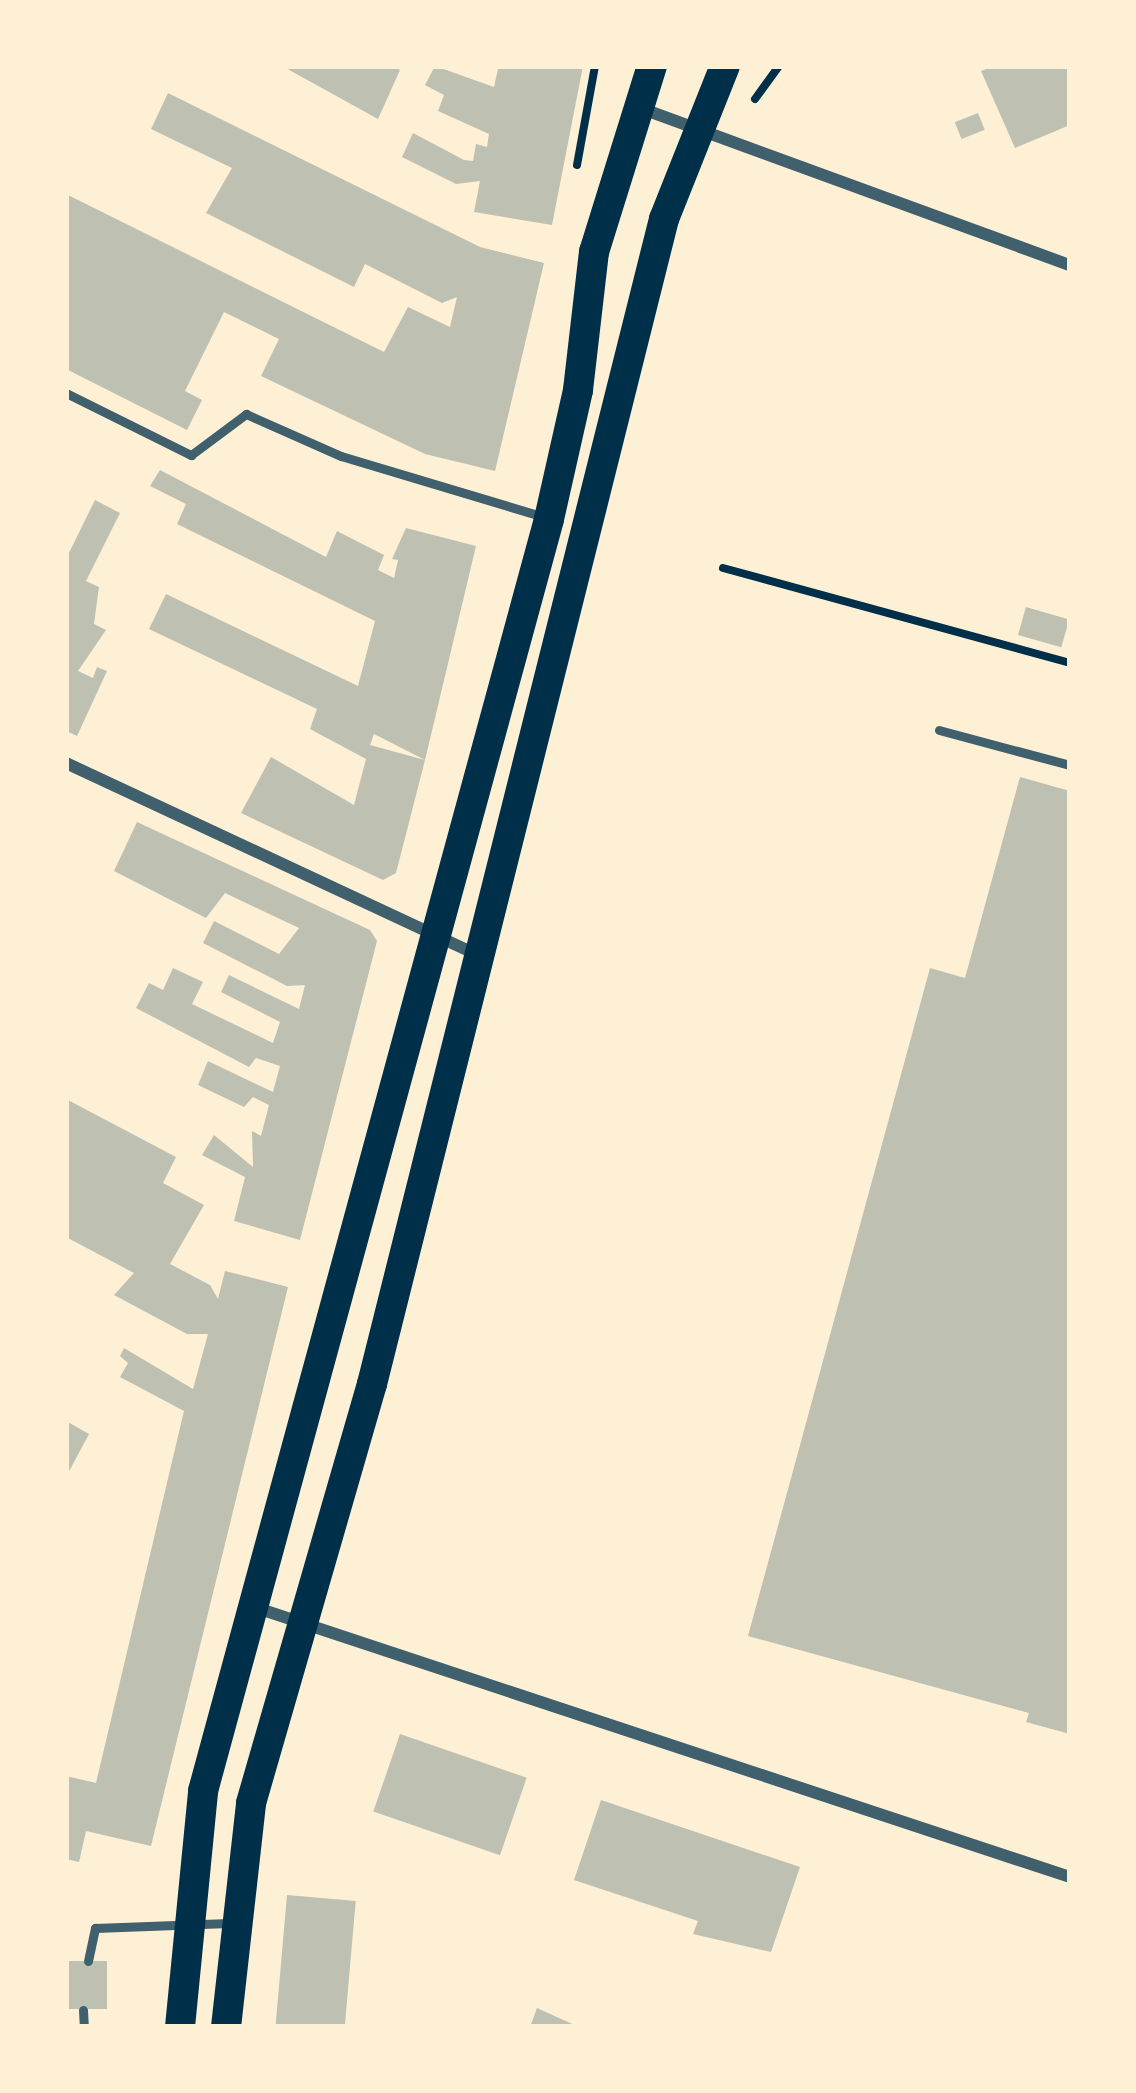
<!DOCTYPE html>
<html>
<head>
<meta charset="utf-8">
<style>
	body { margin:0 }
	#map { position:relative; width:1136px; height:2093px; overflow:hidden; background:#fdf0d5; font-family:Lora,serif }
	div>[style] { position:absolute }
	.building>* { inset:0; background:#bec0b2; transform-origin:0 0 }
	.path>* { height:8px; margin:-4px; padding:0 4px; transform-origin:4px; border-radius:4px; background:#003049 }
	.service>* { height:9px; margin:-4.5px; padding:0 4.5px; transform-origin:4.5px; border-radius:4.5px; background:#3f606c }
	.minor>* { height:12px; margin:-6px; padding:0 6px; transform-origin:6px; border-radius:6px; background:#3f606c }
	.primary>* { height:30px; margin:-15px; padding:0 15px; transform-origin:15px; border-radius:15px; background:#003049 }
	span { translate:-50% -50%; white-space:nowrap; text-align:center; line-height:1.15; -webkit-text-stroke:9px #fdf0d5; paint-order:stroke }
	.frame { position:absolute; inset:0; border:69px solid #fdf0d5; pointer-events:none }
</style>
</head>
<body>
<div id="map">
	<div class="building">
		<div style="clip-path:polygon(282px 66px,392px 66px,400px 70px,378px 119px)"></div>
		<div style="clip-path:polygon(435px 66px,494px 87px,498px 69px,508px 66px,583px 66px,552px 225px,474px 212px,480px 181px,456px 184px,402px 157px,413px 133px,464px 160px,473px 161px,476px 144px,487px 147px,489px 134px,438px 111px,444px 95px,425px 85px)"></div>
		<div style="clip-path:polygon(994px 66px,1070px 66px,1070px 125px,1015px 148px,981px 71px)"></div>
		<div style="clip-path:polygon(168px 93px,480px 247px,544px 263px,495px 471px,425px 454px,261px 376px,279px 339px,224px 312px,185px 391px,202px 400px,187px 430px,66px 369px,66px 194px,384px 352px,408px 307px,450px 327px,457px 297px,442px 303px,365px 264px,354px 287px,206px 213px,232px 168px,151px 129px)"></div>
		<div style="left:978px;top:113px;width:18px;height:25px;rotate:68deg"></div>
		<div style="clip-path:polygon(160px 470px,326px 557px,337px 531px,384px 555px,378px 570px,394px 578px,398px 560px,392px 559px,406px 528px,476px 546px,425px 760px,374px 734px,370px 745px,425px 760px,396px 873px,383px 880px,241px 813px,271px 757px,354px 805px,366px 759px,310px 729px,317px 709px,149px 629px,166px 594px,358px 686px,375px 621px,177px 524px,186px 504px,150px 486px)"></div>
		<div style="clip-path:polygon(95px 500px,120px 513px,86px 581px,99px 587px,94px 624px,106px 630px,78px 671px,93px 678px,97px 667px,107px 671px,77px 736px,66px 731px,66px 559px)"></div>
		<div style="left:1026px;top:607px;width:45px;height:29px;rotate:16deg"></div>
		<div style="clip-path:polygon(1020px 777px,1070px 791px,1070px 1734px,1026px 1722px,1029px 1713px,748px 1636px,930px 968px,965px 978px)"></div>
		<div style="clip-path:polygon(137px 822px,370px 930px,377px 941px,300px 1240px,234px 1221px,245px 1177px,202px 1155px,214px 1135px,253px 1167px,252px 1131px,261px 1136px,269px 1105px,253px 1097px,244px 1107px,198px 1085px,208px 1061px,273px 1092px,280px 1066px,256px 1058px,249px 1067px,136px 1008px,149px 983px,163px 990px,173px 968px,203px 982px,192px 1004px,273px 1043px,280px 1022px,221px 992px,229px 975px,299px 1009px,305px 985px,287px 986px,203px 943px,214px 921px,279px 954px,299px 928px,225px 893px,206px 918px,114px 871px)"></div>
		<div style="clip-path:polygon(66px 1099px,176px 1157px,163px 1183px,204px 1205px,170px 1264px,210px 1285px,218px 1299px,225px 1271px,288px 1287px,151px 1846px,86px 1831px,79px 1862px,66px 1859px,66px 1776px,96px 1783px,184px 1411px,120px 1377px,128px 1363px,120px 1356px,124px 1348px,193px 1389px,208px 1334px,187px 1334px,114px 1295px,134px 1273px,66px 1237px)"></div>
		<div style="clip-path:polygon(66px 1421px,89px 1434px,66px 1477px)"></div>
		<div style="left:400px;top:1734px;width:134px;height:82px;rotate:19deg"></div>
		<div style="clip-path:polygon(601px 1800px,800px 1867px,771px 1952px,693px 1934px,698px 1921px,574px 1880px)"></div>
		<div style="left:287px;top:1895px;width:69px;height:132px;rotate:5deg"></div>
		<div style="left:66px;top:1961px;width:41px;height:48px"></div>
		<div style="clip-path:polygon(537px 2008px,579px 2027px,530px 2027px)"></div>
	</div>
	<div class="path">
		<div style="left:755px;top:99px;width:41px;rotate:-54deg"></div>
		<div style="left:577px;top:165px;width:101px;rotate:-79.7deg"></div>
		<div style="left:723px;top:568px;width:360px;rotate:15.3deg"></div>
	</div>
	<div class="service">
		<div style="left:66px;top:393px;width:140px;rotate:26.4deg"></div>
		<div style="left:191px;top:455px;width:69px;rotate:-36.7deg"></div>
		<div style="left:246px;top:414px;width:104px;rotate:23.9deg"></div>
		<div style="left:341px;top:456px;width:212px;rotate:16.7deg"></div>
		<div style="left:939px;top:730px;width:136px;rotate:15deg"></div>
		<div style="left:88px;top:1961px;width:34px;rotate:-78deg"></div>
		<div style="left:95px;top:1928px;width:134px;rotate:-2.1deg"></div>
		<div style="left:83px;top:2010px;width:17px;rotate:87deg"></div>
	</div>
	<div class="minor">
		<div style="left:643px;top:109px;width:455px;rotate:20.1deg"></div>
		<div style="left:66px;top:763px;width:451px;rotate:25deg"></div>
		<div style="left:257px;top:1608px;width:856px;rotate:18.31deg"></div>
	</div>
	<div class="primary">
		<div style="left:180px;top:2027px;width:237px;rotate:-84.4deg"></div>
		<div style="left:203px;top:1791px;width:1318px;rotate:-74.78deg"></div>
		<div style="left:549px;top:519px;width:132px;rotate:-77.3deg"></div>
		<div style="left:578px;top:390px;width:139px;rotate:-83.4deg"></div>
		<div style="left:594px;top:252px;width:195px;rotate:-72.7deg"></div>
		<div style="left:226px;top:2027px;width:225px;rotate:-83.6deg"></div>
		<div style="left:251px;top:1803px;width:436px;rotate:-73.9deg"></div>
		<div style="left:372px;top:1384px;width:1201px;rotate:-75.93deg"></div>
		<div style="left:664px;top:219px;width:165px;rotate:-68.3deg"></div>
	</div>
	<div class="frame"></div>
</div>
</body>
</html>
